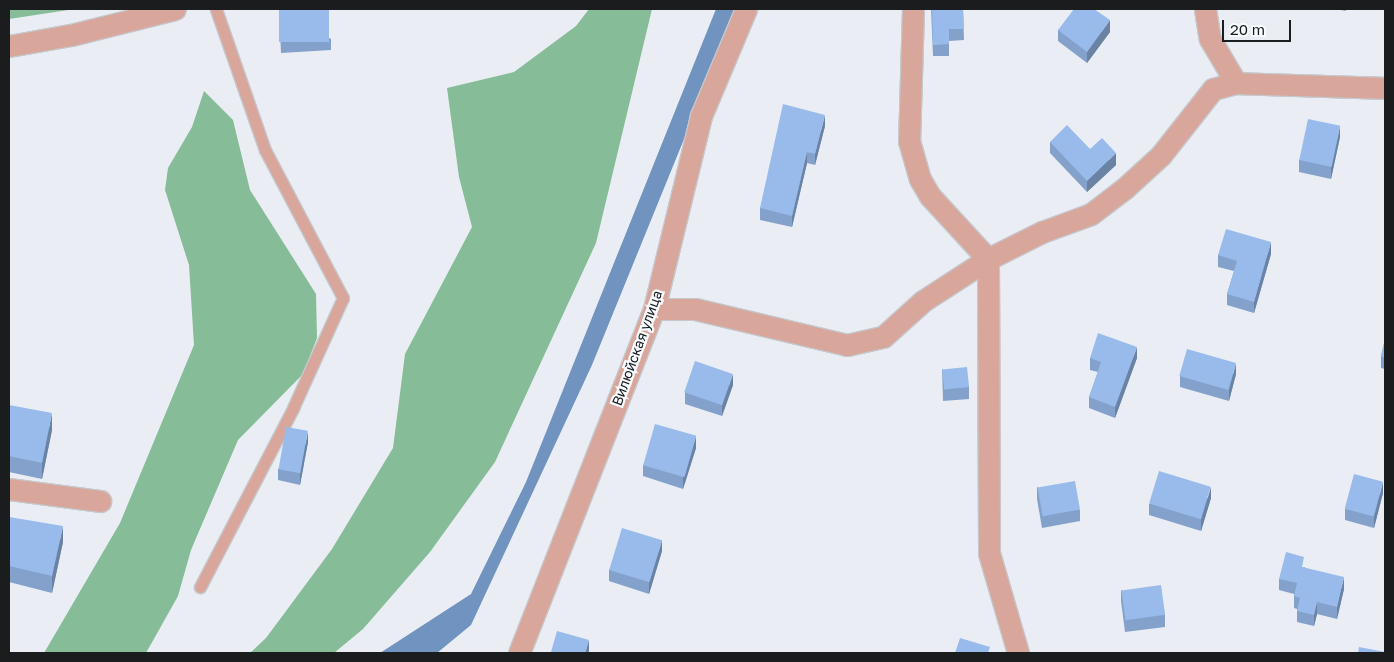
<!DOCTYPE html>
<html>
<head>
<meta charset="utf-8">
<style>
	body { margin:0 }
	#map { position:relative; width:1394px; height:662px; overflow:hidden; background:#eaeef4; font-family:"Golos Text",sans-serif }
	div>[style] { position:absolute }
	.forest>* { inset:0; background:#86bc97 }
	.water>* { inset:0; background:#7193c0 }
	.roads { filter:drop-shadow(1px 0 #c5c8cd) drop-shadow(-1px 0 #c5c8cd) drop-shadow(0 1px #c5c8cd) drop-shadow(0 -1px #c5c8cd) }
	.service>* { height:11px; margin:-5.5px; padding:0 5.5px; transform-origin:5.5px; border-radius:5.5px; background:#d8a69a }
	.minor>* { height:21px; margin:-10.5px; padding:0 10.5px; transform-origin:10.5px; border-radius:10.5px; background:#d8a69a }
	.wall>* { inset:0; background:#83a1ca }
	.shaded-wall>* { inset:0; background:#6a83a4 }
	.building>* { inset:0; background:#98bbeb; transform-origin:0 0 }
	span { translate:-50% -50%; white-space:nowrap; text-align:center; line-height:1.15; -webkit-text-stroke:4.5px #f9fcff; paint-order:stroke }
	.street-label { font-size:14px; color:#1a1c1e }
	.frame { position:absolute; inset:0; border:10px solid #1a1c1e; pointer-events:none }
	.scale { position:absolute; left:1222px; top:20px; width:69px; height:22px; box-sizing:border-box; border:2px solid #1a1c1e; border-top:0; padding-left:6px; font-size:15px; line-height:18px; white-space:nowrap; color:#1a1c1e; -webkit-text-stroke:4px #f9fcff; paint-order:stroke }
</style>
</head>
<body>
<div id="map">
	<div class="forest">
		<div style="clip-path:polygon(9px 9px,75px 9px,9px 19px)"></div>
		<div style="clip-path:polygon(589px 9px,652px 9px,596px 243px,495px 462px,430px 552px,363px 629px,334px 653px,250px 653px,266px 638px,332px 549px,393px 448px,405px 354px,472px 227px,459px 177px,447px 88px,514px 72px,576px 26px)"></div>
		<div style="clip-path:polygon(204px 91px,233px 120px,250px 190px,316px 294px,317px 338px,303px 374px,238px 440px,191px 550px,178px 596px,146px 653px,44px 653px,120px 523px,194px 345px,189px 265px,165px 190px,168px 168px,192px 127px)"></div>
	</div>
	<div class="water">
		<div style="clip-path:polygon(716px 9px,737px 9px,592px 365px,471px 625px,437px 653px,380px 653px,471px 594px,526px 482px)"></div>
	</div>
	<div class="roads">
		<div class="service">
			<div style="left:200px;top:587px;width:202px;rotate:-62.5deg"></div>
			<div style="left:293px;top:408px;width:121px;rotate:-65.6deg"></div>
			<div style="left:343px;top:298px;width:167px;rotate:-117.8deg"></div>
			<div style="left:265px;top:150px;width:149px;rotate:-109.2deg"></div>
		</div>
		<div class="minor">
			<div style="left:913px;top:9px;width:132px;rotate:91.7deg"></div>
			<div style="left:909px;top:141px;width:40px;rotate:74deg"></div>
			<div style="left:920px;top:179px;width:20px;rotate:60deg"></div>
			<div style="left:930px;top:196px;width:86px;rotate:47.4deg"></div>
			<div style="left:988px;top:259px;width:294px;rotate:89.8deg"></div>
			<div style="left:989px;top:553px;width:104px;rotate:73.8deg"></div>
			<div style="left:1205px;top:9px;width:30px;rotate:81deg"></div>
			<div style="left:1210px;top:39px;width:51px;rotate:59.4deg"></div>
			<div style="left:9px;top:46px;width:63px;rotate:-10.1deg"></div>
			<div style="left:71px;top:35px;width:107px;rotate:-14deg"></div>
			<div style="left:654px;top:309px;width:41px"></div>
			<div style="left:695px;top:309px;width:156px;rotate:13.3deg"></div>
			<div style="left:847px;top:345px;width:37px;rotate:-13deg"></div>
			<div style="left:883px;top:337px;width:54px;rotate:-42deg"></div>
			<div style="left:923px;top:301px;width:77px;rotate:-32.9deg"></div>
			<div style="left:988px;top:259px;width:60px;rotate:-26.6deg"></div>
			<div style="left:1042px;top:232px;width:52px;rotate:-20.2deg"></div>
			<div style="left:1091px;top:214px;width:43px;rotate:-37.4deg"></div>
			<div style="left:1125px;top:188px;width:49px;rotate:-42.5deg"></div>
			<div style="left:1161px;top:155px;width:84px;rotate:-51.8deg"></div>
			<div style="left:1213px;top:89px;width:24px;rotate:-15deg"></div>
			<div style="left:1236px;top:83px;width:149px;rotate:1.9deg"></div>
			<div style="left:9px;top:489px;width:92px;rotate:7.5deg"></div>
			<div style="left:519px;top:653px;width:370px;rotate:-68.6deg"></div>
			<div style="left:654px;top:309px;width:199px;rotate:-76.3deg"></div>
			<div style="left:701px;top:116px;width:116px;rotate:-67.2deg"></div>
		</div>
	</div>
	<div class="wall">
		<div style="clip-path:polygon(279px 9px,331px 39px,331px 50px,281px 53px)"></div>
		<div style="clip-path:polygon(931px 9px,963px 9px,964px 40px,949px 41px,949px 56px,933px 56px)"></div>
		<div style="clip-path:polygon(1335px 9px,1346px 9px,1346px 11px)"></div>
		<div style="clip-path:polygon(1058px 30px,1110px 32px,1087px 63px,1058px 41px)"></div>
		<div style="clip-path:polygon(825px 126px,815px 165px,807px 163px,792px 227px,760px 220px,760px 208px)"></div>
		<div style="clip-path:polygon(1340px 137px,1331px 179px,1299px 172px,1299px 160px)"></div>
		<div style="clip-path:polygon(1050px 142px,1090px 149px,1116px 165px,1087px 192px,1050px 153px)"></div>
		<div style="clip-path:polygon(1271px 254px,1254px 313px,1227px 305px,1227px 294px,1234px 271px,1218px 267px,1218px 255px)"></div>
		<div style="clip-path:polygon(1385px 339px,1385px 369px,1381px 368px,1381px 356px)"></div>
		<div style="clip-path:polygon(1090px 358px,1137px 358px,1115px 418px,1089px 408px,1089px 397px,1098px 372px,1090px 370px)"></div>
		<div style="clip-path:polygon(942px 369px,969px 387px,969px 399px,943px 401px)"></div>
		<div style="clip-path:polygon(1236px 374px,1229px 401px,1180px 387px,1180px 376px)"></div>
		<div style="clip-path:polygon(733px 385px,722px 416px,685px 404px,685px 392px)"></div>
		<div style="clip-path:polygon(9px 405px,52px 430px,42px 479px,9px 472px)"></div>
		<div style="clip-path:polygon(308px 442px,300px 485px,278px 480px,278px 469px)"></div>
		<div style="clip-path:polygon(696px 448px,683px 489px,643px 476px,643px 465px)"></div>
		<div style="clip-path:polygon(1037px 487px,1080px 510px,1080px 521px,1042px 528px,1037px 499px)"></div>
		<div style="clip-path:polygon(1383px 493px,1374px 528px,1345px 520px,1345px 509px)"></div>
		<div style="clip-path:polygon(1211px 498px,1201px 531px,1149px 515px,1149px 504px)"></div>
		<div style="clip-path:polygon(9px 517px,63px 542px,52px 593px,9px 582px)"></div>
		<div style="clip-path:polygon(662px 551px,649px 594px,609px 581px,609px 570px)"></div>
		<div style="clip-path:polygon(1304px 567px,1344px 589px,1337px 619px,1317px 614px,1314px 626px,1297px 622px,1297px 609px,1294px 608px,1294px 594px,1279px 590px,1279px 579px)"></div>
		<div style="clip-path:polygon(1121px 590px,1165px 615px,1165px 627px,1125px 632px,1121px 601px)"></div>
	</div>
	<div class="shaded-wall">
		<div style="clip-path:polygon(1110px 20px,1110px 32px,1087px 63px,1087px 52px)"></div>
		<div style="clip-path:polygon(825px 115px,825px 126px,815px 165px,815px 154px)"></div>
		<div style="clip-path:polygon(1340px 126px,1340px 137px,1331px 179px,1331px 167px)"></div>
		<div style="clip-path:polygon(807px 152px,807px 163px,792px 227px,792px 216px)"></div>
		<div style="clip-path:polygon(1116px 153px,1116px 165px,1087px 192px,1087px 181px)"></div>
		<div style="clip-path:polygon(1271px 242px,1271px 254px,1254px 313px,1254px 302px)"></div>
		<div style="clip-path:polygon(1137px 347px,1137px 358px,1115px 418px,1115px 407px)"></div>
		<div style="clip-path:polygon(1236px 363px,1236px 374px,1229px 401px,1229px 390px)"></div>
		<div style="clip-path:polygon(733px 374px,733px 385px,722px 416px,722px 405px)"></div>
		<div style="clip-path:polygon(52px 413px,52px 430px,42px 479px,42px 463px)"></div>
		<div style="clip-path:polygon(308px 431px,308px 442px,300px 485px,300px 473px)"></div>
		<div style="clip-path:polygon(696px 436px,696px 448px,683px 489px,683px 477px)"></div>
		<div style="clip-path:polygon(1383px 482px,1383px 493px,1374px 528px,1374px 517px)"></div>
		<div style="clip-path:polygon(1211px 487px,1211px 498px,1201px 531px,1201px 520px)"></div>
		<div style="clip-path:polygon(63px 526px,63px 542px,52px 593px,52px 576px)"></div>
		<div style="clip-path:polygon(662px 540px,662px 551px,649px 594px,649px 583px)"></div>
		<div style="clip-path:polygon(1344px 577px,1344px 589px,1337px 619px,1337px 607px)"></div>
		<div style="clip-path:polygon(1317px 602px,1317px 614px,1314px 626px,1314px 615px)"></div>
		<div style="clip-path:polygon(589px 640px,589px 651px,588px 653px,585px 653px)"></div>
	</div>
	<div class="building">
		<div style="left:279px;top:9px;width:50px;height:33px"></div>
		<div style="clip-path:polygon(932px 9px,963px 9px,964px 29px,949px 29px,949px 44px,933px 45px)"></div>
		<div style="clip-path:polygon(1074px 9px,1094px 9px,1110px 20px,1087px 52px,1058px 30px)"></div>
		<div style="clip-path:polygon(783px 104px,825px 115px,815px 154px,807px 152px,792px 216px,760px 208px)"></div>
		<div style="left:1308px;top:119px;width:33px;height:42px;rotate:12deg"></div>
		<div style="clip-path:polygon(1067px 125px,1090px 149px,1102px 138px,1116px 153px,1087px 181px,1050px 142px)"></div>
		<div style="clip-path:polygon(1226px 229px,1271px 242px,1254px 302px,1227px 294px,1237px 261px,1218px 255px)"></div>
		<div style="clip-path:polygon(1098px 333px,1137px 347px,1115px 407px,1089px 397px,1101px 362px,1090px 358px)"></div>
		<div style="clip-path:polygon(1385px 339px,1385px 358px,1381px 356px)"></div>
		<div style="left:1187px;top:349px;width:51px;height:28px;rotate:16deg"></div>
		<div style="left:695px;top:361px;width:40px;height:33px;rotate:19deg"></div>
		<div style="left:967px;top:367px;width:20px;height:25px;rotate:84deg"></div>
		<div style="clip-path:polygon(9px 405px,52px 413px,42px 463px,9px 456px)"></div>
		<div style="left:655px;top:424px;width:43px;height:43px;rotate:16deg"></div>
		<div style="left:286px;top:427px;width:22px;height:43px;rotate:10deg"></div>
		<div style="left:1159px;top:471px;width:54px;height:34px;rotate:17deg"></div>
		<div style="left:1354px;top:474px;width:30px;height:36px;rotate:15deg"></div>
		<div style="left:1075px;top:481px;width:29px;height:38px;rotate:80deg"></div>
		<div style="clip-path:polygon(9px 517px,63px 526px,52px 576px,9px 566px)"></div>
		<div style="left:622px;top:528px;width:42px;height:44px;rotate:17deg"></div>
		<div style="clip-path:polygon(1286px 552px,1304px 557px,1302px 567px,1344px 577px,1337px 607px,1317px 602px,1314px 615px,1297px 611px,1300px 598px,1294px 596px,1297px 583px,1279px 579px)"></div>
		<div style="left:1161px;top:585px;width:30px;height:40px;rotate:82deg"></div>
		<div style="clip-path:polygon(557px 631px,589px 640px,585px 653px,556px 653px,551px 652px)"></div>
		<div style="clip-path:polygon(960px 638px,990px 647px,988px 653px,955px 653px)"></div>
		<div style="clip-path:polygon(1359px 647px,1385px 652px,1385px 653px,1358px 653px)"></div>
	</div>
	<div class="street-label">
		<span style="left:637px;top:348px;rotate:-70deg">Вилюйская улица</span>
	</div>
	<div class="frame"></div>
	<div class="scale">20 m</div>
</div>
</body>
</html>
